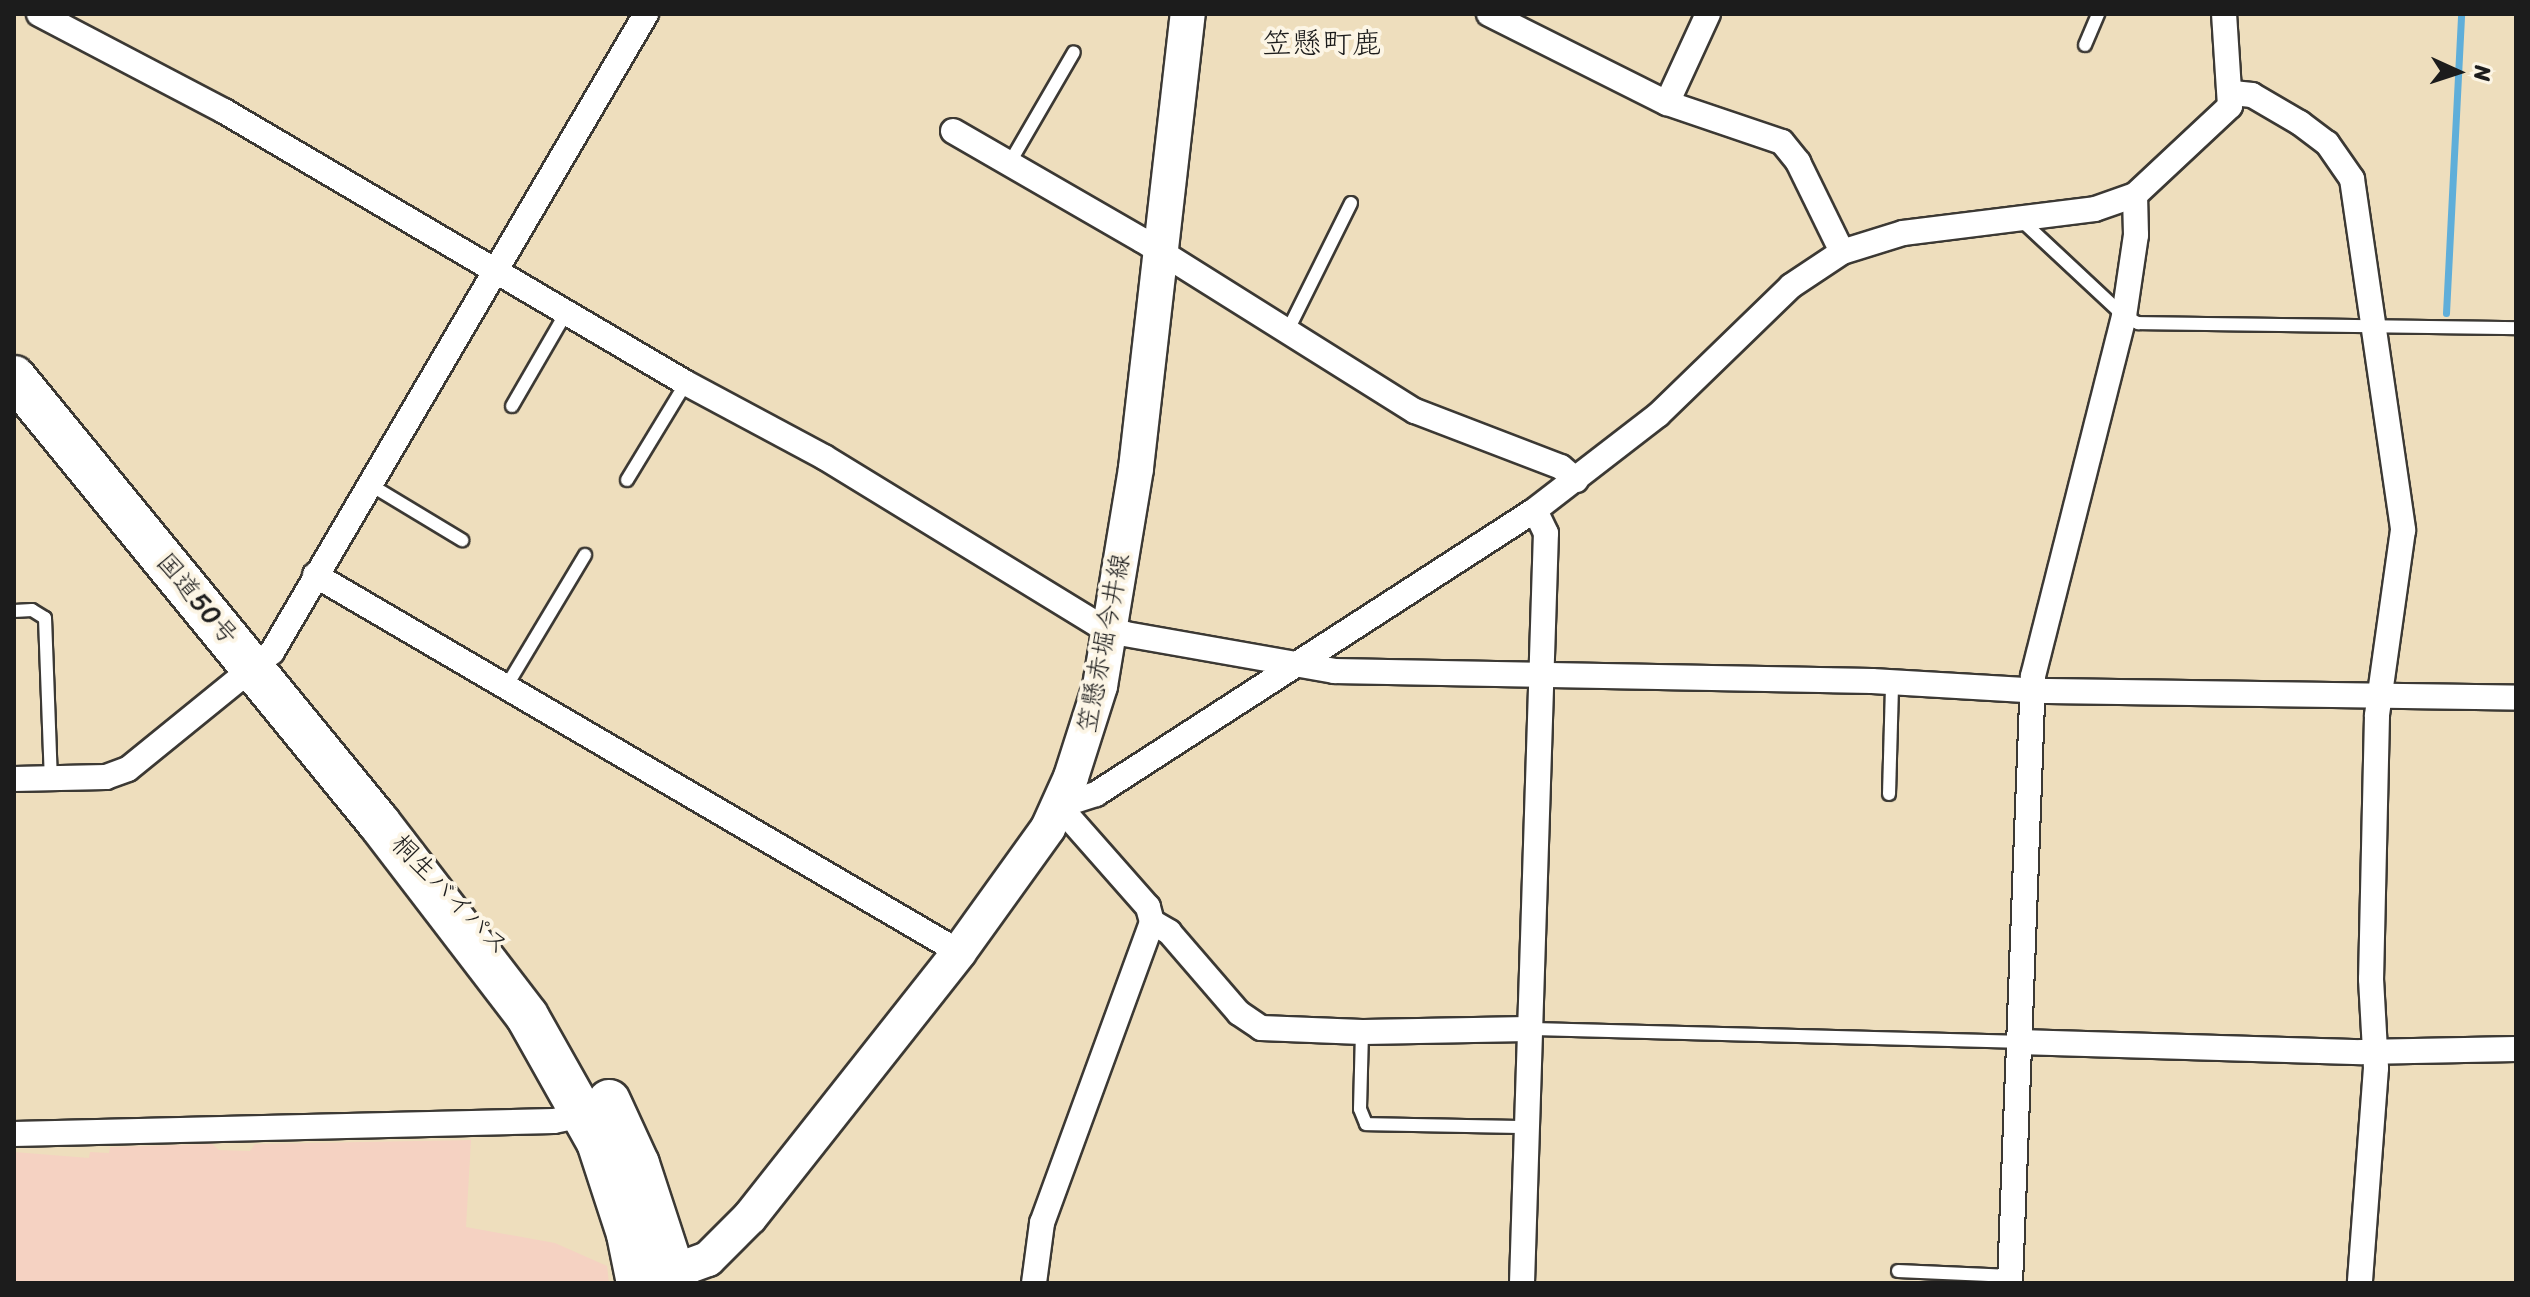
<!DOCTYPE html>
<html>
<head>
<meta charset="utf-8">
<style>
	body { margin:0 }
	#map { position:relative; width:2530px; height:1297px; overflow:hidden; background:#eedebd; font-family:Sriracha,"Klee One",sans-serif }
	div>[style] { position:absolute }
	.built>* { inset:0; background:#f5d2c2 }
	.stream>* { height:7px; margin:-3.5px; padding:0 3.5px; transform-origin:3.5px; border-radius:3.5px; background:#5faed9 }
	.roads { filter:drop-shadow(2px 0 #3c3934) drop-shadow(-2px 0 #3c3934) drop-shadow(0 2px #3c3934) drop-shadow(0 -2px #3c3934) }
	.lane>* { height:12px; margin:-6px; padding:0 6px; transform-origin:6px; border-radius:6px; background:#fff }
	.street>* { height:24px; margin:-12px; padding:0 12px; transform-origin:12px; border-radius:12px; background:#fff }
	.secondary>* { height:34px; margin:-17px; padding:0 17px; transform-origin:17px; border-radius:17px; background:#fff }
	.highway>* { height:42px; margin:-21px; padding:0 21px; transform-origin:21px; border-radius:21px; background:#fff }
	span { translate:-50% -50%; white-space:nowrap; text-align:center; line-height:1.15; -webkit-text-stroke:8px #fcf5e5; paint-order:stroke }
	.street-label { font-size:26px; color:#1c1c1c }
	.quarter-label { font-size:30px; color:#1c1c1c }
	.frame { position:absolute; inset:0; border:16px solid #1c1c1c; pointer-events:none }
	.north { position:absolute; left:2418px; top:32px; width:80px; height:80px; -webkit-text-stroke:6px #fcf5e5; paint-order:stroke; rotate:93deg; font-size:22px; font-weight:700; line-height:32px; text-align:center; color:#1c1c1c }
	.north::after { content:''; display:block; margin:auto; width:28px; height:36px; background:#1c1c1c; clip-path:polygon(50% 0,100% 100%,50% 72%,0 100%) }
</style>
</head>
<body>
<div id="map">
	<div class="built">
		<div style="clip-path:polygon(471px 1140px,466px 1227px,555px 1243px,607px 1266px,609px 1283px,14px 1283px,14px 1152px,89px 1158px,90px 1152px,109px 1153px,110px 1147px,212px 1144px,219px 1150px,250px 1151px,255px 1144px)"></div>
	</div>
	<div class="stream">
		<div style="left:2446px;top:313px;width:299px;rotate:-87.1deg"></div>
	</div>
	<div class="roads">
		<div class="lane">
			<div style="left:2085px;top:45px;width:34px;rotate:-67deg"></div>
			<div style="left:1009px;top:164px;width:129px;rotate:-59.9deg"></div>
			<div style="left:2020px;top:219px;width:142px;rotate:43deg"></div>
			<div style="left:2124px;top:316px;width:16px;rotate:27deg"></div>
			<div style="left:2138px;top:323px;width:378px;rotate:0.8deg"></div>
			<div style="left:1287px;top:332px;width:144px;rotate:-63.6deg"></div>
			<div style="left:512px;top:406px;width:108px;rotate:-59.9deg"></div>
			<div style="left:627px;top:480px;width:114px;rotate:-58.7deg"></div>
			<div style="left:369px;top:484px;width:109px;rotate:31.1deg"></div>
			<div style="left:14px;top:611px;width:18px;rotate:-3deg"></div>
			<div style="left:32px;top:610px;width:15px;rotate:32deg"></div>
			<div style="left:45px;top:618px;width:160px;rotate:87.9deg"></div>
			<div style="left:506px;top:687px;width:154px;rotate:-59.1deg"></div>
			<div style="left:1889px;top:794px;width:110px;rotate:-88.4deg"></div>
			<div style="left:1530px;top:1029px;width:489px;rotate:1.5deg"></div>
			<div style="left:1362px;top:1032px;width:77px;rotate:91.5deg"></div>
			<div style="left:1360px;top:1109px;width:16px;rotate:68deg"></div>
			<div style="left:1366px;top:1124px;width:161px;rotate:1.1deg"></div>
			<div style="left:1898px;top:1271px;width:113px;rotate:2.5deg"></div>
		</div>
		<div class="street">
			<div style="left:39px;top:14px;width:209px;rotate:27.7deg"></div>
			<div style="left:224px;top:111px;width:536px;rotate:30.49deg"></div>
			<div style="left:686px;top:383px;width:157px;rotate:28.2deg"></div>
			<div style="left:824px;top:457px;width:325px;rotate:31.5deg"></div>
			<div style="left:1101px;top:627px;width:25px;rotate:16deg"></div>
			<div style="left:1125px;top:634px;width:212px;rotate:10deg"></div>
			<div style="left:1334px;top:671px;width:538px;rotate:1.06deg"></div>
			<div style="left:1872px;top:681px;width:170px;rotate:3.4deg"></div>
			<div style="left:2042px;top:691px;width:474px;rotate:0.8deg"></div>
			<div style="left:1489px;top:14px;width:199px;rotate:26.6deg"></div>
			<div style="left:1667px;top:103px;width:121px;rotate:18.7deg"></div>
			<div style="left:1782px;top:142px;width:26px;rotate:51deg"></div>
			<div style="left:1798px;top:162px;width:100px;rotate:63.9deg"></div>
			<div style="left:2233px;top:93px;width:19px;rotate:6deg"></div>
			<div style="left:2252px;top:95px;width:56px;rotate:30.3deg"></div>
			<div style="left:2300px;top:123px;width:34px;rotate:37deg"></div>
			<div style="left:2327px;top:143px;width:44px;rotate:55.2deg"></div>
			<div style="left:2352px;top:179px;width:355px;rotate:81.7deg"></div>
			<div style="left:2403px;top:530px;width:188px;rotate:98deg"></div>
			<div style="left:2377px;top:716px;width:263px;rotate:91.3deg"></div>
			<div style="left:2371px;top:979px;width:89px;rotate:86.8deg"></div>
			<div style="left:2376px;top:1068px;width:216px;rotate:94.3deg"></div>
			<div style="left:1667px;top:103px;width:98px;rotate:-65.3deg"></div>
			<div style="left:953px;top:131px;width:218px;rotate:30deg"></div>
			<div style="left:1142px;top:240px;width:322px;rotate:32.1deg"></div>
			<div style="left:1415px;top:411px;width:156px;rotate:21deg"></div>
			<div style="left:1561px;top:467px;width:20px;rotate:41deg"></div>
			<div style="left:315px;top:575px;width:746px;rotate:30.34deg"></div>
			<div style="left:14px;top:779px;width:92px;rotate:-1.2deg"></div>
			<div style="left:106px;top:777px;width:23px;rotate:-20deg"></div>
			<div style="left:128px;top:769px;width:186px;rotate:-39.1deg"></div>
			<div style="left:272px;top:652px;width:740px;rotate:-59.62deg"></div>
			<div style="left:1059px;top:806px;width:39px;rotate:-18deg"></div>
			<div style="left:1096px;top:794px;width:523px;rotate:-32.9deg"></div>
			<div style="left:1535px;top:510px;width:155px;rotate:-37.7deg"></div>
			<div style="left:1658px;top:415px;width:185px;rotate:-44.1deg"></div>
			<div style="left:1791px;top:286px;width:61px;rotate:-33.7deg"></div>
			<div style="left:1842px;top:252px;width:64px;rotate:-17.3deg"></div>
			<div style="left:1903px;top:233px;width:193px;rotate:-7.1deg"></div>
			<div style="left:2095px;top:209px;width:42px;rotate:-19.3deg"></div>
			<div style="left:2135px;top:195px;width:130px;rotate:-43.1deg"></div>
			<div style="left:2230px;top:106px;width:92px;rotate:-93.7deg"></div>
			<div style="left:1152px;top:922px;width:20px;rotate:30deg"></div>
			<div style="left:1169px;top:932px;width:107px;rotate:49.2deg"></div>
			<div style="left:1239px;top:1013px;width:27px;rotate:34deg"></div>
			<div style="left:1261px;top:1028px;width:101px;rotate:2.3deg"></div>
			<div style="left:1362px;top:1032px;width:168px;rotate:-1deg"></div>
			<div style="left:2019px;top:1042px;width:343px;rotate:1.7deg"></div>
			<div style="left:2362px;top:1052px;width:154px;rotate:-1.1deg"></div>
			<div style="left:14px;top:1134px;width:540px;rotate:-1.38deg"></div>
			<div style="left:554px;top:1121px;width:33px;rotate:-12deg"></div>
			<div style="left:1034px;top:1283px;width:61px;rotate:-82.4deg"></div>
			<div style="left:1042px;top:1223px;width:320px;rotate:-69.9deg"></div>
			<div style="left:1152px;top:922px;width:16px;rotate:-105deg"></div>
			<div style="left:1148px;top:907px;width:135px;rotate:-131.4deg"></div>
			<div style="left:1522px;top:1283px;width:750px;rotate:-88.17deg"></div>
			<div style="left:1546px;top:533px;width:25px;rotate:-116deg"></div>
			<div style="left:2010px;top:1283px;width:607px;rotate:-87.83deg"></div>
			<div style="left:2033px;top:676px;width:371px;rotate:-75.8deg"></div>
			<div style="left:2124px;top:316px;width:82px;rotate:-81.6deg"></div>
			<div style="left:2136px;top:235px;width:40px;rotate:-91.4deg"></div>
		</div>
		<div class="secondary">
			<div style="left:662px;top:1283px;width:18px;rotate:-43deg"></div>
			<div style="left:675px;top:1271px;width:35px;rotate:-20deg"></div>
			<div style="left:708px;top:1259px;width:59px;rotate:-45deg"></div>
			<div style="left:750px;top:1217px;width:337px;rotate:-51.7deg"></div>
			<div style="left:959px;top:952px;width:153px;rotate:-54.3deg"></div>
			<div style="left:1048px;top:828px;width:56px;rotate:-65.7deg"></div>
			<div style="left:1071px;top:777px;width:96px;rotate:-72.3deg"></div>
			<div style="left:1100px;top:686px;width:221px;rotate:-80.6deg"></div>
			<div style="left:1136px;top:468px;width:457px;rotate:-83.5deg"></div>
		</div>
		<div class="highway">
			<div style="left:14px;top:377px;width:576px;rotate:50.7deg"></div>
			<div style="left:379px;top:823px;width:243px;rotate:52.5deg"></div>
			<div style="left:527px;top:1016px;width:145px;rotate:60.6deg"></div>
			<div style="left:598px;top:1142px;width:97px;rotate:71.9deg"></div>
			<div style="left:628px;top:1234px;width:50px;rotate:78.5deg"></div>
			<div style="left:609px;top:1101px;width:69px;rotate:65.3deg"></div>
			<div style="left:638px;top:1164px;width:125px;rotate:71.9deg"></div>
		</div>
	</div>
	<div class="street-label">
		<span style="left:197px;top:599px;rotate:50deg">国道50号</span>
		<span style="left:1104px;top:643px;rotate:-79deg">笠懸赤堀今井線</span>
		<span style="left:450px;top:895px;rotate:46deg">桐生バイパス</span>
	</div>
	<div class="quarter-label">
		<span style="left:1322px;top:43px">笠懸町鹿</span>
	</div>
	<div class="frame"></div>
	<div class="north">N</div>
</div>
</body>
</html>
